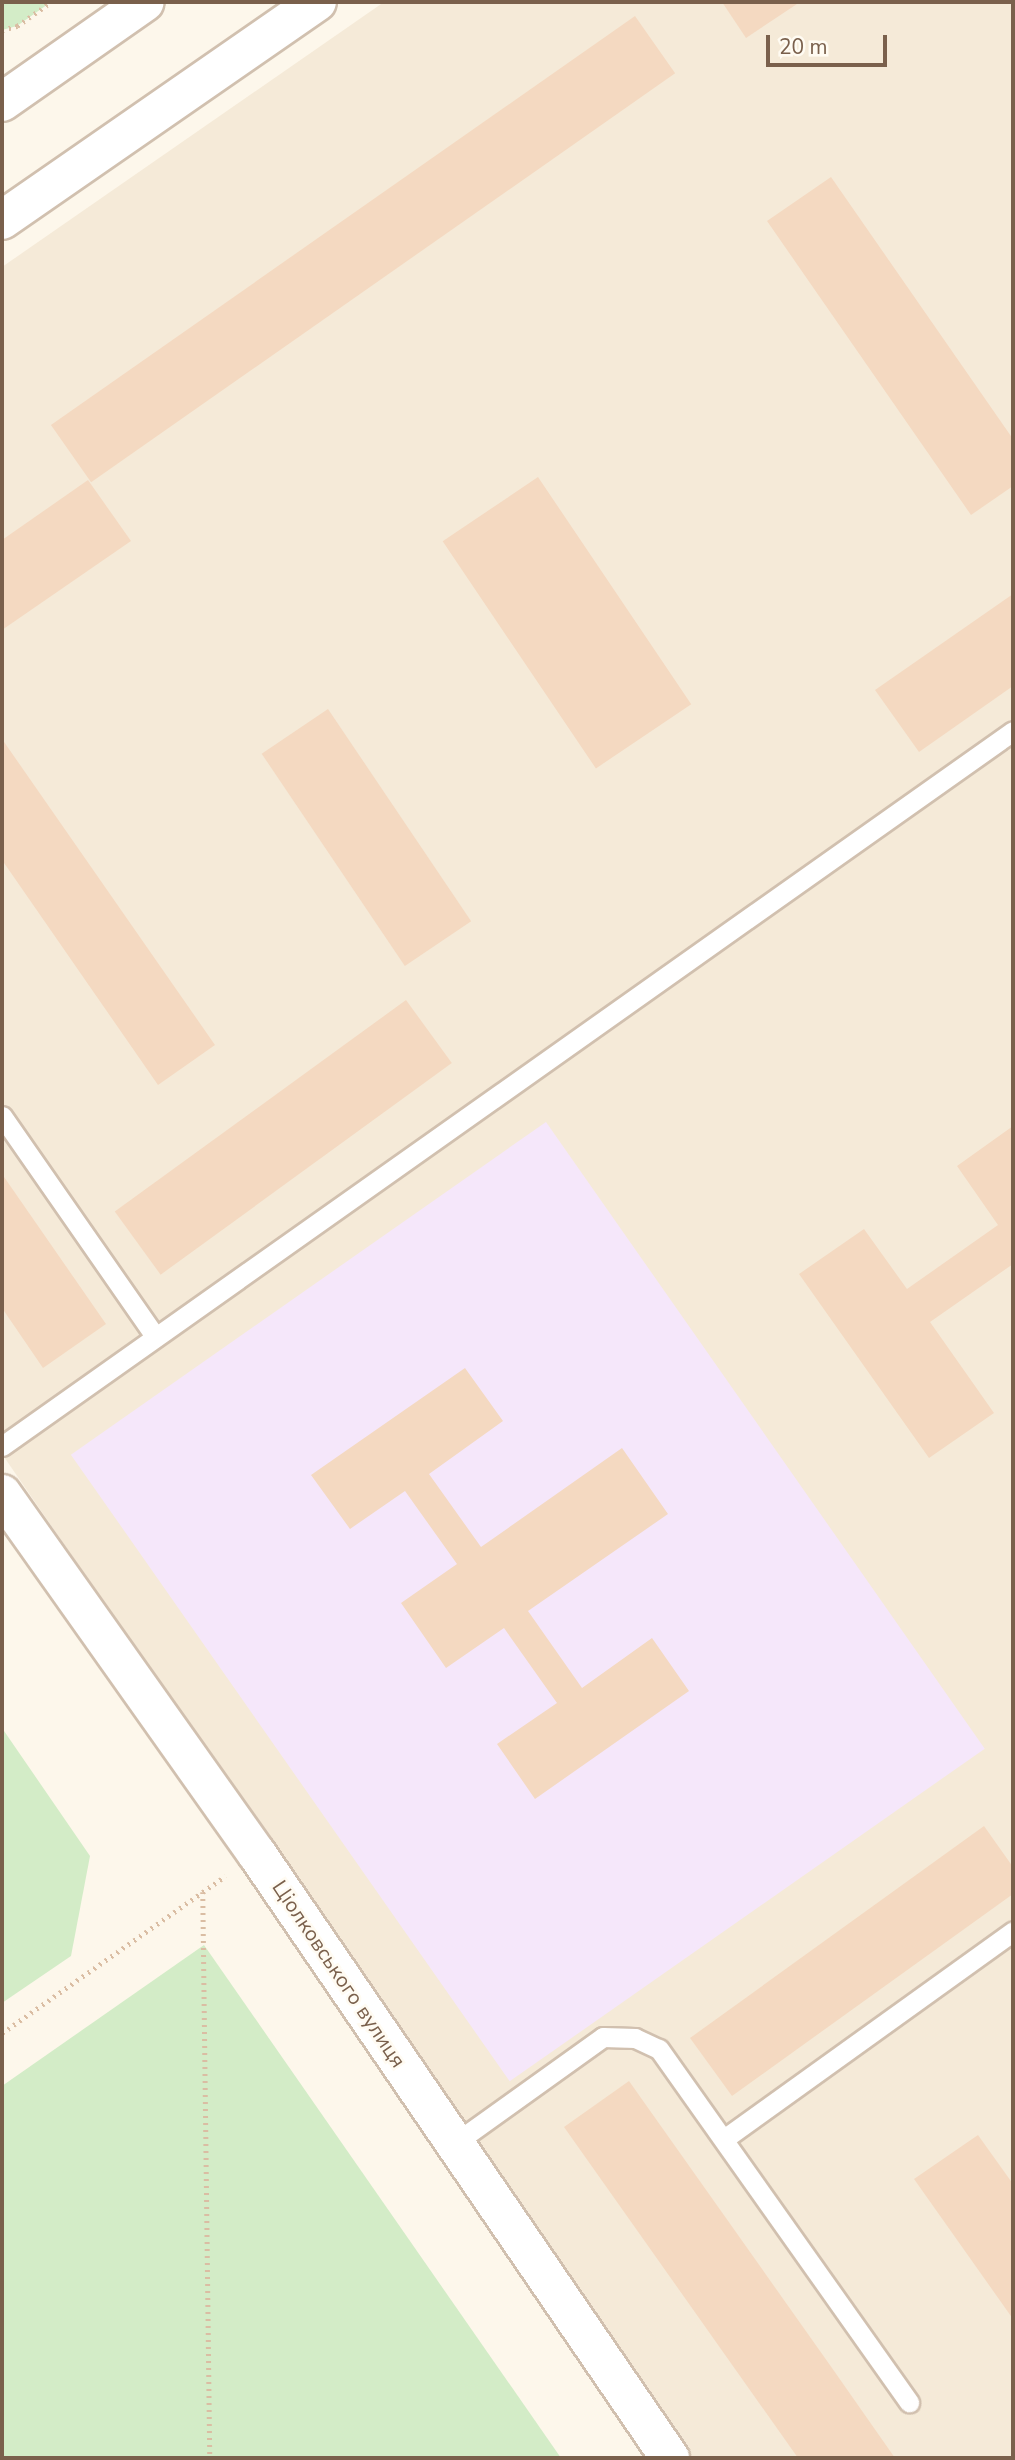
<!DOCTYPE html>
<html>
<head>
<meta charset="utf-8">
<style>
	body { margin:0 }
	#map { position:relative; width:1015px; height:2460px; overflow:hidden; background:#fdf7eb; font-family:"Nunito Sans",sans-serif }
	div>[style] { position:absolute }
	.residential>* { inset:0; background:#f5ead8 }
	.education>* { inset:0; background:#f5e7fa; transform-origin:0 0 }
	.green>* { inset:0; background:#d3ecc7 }
	.building>* { inset:0; background:#f4d9c1; transform-origin:0 0 }
	.path>* { height:4.5px; margin-top:-2.25px; transform-origin:0; background:repeating-linear-gradient(90deg,#dabda3 0 2px,transparent 0 7px) }
	.roads { filter:drop-shadow(2px 0 #d1c0af) drop-shadow(-2px 0 #d1c0af) drop-shadow(0 2px #d1c0af) drop-shadow(0 -2px #d1c0af) }
	.service>* { height:19px; margin:-9.5px; padding:0 9.5px; transform-origin:9.5px; border-radius:9.5px; background:#fff }
	.minor>* { height:38px; margin:-19px; padding:0 19px; transform-origin:19px; border-radius:19px; background:#fff }
	.secondary>* { height:38px; margin:-19px; padding:0 19px; transform-origin:19px; border-radius:19px; background:#fff }
	span { translate:-50% -50%; white-space:nowrap; text-align:center; line-height:1.15; -webkit-text-stroke:5px #fffbf2; paint-order:stroke }
	.street-label { font-size:21px; color:#7a604c }
	.frame { position:absolute; inset:0; border:4px solid #7a604c; pointer-events:none }
	.scale { position:absolute; left:766px; top:35px; width:121px; height:32px; box-sizing:border-box; border:4px solid #7a604c; border-top:0; padding-left:9px; font-size:21px; line-height:24px; white-space:nowrap; color:#7a604c; -webkit-text-stroke:5px #fffbf2; paint-order:stroke }
</style>
</head>
<body>
<div id="map">
	<div class="residential">
		<div style="clip-path:polygon(384px 2px,1013px 2px,1013px 2458px,692px 2458px,2px 1454px,2px 267px)"></div>
	</div>
	<div class="education">
		<div style="left:546px;top:1122px;width:765px;height:580px;rotate:55deg"></div>
	</div>
	<div class="green">
		<div style="clip-path:polygon(2px 2px,51px 2px,17px 26px,2px 30px)"></div>
		<div style="clip-path:polygon(2px 1728px,90px 1856px,71px 1956px,2px 2003px)"></div>
		<div style="clip-path:polygon(204px 1945px,561px 2458px,2px 2458px,2px 2086px)"></div>
	</div>
	<div class="building">
		<div style="clip-path:polygon(722px 2px,800px 2px,746px 38px)"></div>
		<div style="left:635px;top:16px;width:70px;height:713px;rotate:55deg"></div>
		<div style="clip-path:polygon(831px 177px,1013px 439px,1013px 486px,971px 515px,767px 221px)"></div>
		<div style="left:538px;top:477px;width:274px;height:115px;rotate:56deg"></div>
		<div style="clip-path:polygon(88px 480px,131px 541px,2px 630px,2px 540px)"></div>
		<div style="clip-path:polygon(1013px 594px,1013px 686px,919px 752px,875px 690px)"></div>
		<div style="left:328px;top:709px;width:256px;height:80px;rotate:56deg"></div>
		<div style="clip-path:polygon(2px 739px,215px 1045px,158px 1085px,2px 860px)"></div>
		<div style="left:406px;top:1000px;width:78px;height:360px;rotate:54deg"></div>
		<div style="clip-path:polygon(1013px 1126px,1013px 1264px,930px 1322px,994px 1413px,929px 1458px,799px 1274px,864px 1229px,907px 1289px,998px 1225px,957px 1166px)"></div>
		<div style="clip-path:polygon(2px 1174px,106px 1324px,43px 1368px,2px 1308px)"></div>
		<div style="clip-path:polygon(465px 1368px,503px 1421px,429px 1474px,481px 1547px,622px 1448px,668px 1514px,528px 1611px,582px 1688px,652px 1638px,689px 1691px,535px 1799px,497px 1744px,557px 1703px,504px 1628px,446px 1668px,401px 1603px,457px 1564px,405px 1491px,350px 1529px,311px 1475px)"></div>
		<div style="clip-path:polygon(984px 1826px,1013px 1867px,1013px 1894px,732px 2096px,690px 2038px)"></div>
		<div style="clip-path:polygon(629px 2081px,832px 2368px,895px 2458px,798px 2458px,564px 2127px)"></div>
		<div style="clip-path:polygon(978px 2135px,1013px 2184px,1013px 2319px,914px 2179px)"></div>
	</div>
	<div class="path">
		<div style="left:2px;top:30px;width:16px;rotate:-15deg"></div>
		<div style="left:17px;top:26px;width:42px;rotate:-35.2deg"></div>
		<div style="left:203px;top:1892px;width:566px;rotate:89.29deg"></div>
		<div style="left:2px;top:2033px;width:273px;rotate:-35.1deg"></div>
	</div>
	<div class="roads">
		<div class="service">
			<div style="left:2px;top:1116px;width:267px;rotate:55.2deg"></div>
			<div style="left:2px;top:1446px;width:1238px;rotate:-35.27deg"></div>
			<div style="left:724px;top:2139px;width:356px;rotate:-35.7deg"></div>
			<div style="left:455px;top:2143px;width:182px;rotate:-35.6deg"></div>
			<div style="left:603px;top:2037px;width:32px;rotate:2deg"></div>
			<div style="left:635px;top:2038px;width:26px;rotate:25deg"></div>
			<div style="left:659px;top:2049px;width:433px;rotate:54.7deg"></div>
		</div>
		<div class="minor">
			<div style="left:2px;top:1494px;width:441px;rotate:54.7deg"></div>
			<div style="left:257px;top:1854px;width:732px;rotate:55.64deg"></div>
		</div>
		<div class="secondary">
			<div style="left:2px;top:102px;width:174px;rotate:-35deg"></div>
			<div style="left:2px;top:220px;width:383px;rotate:-34.7deg"></div>
		</div>
	</div>
	<div class="street-label">
		<span style="left:339px;top:1974px;rotate:56deg">Ціолковського вулиця</span>
	</div>
	<div class="frame"></div>
	<div class="scale">20 m</div>
</div>
</body>
</html>
